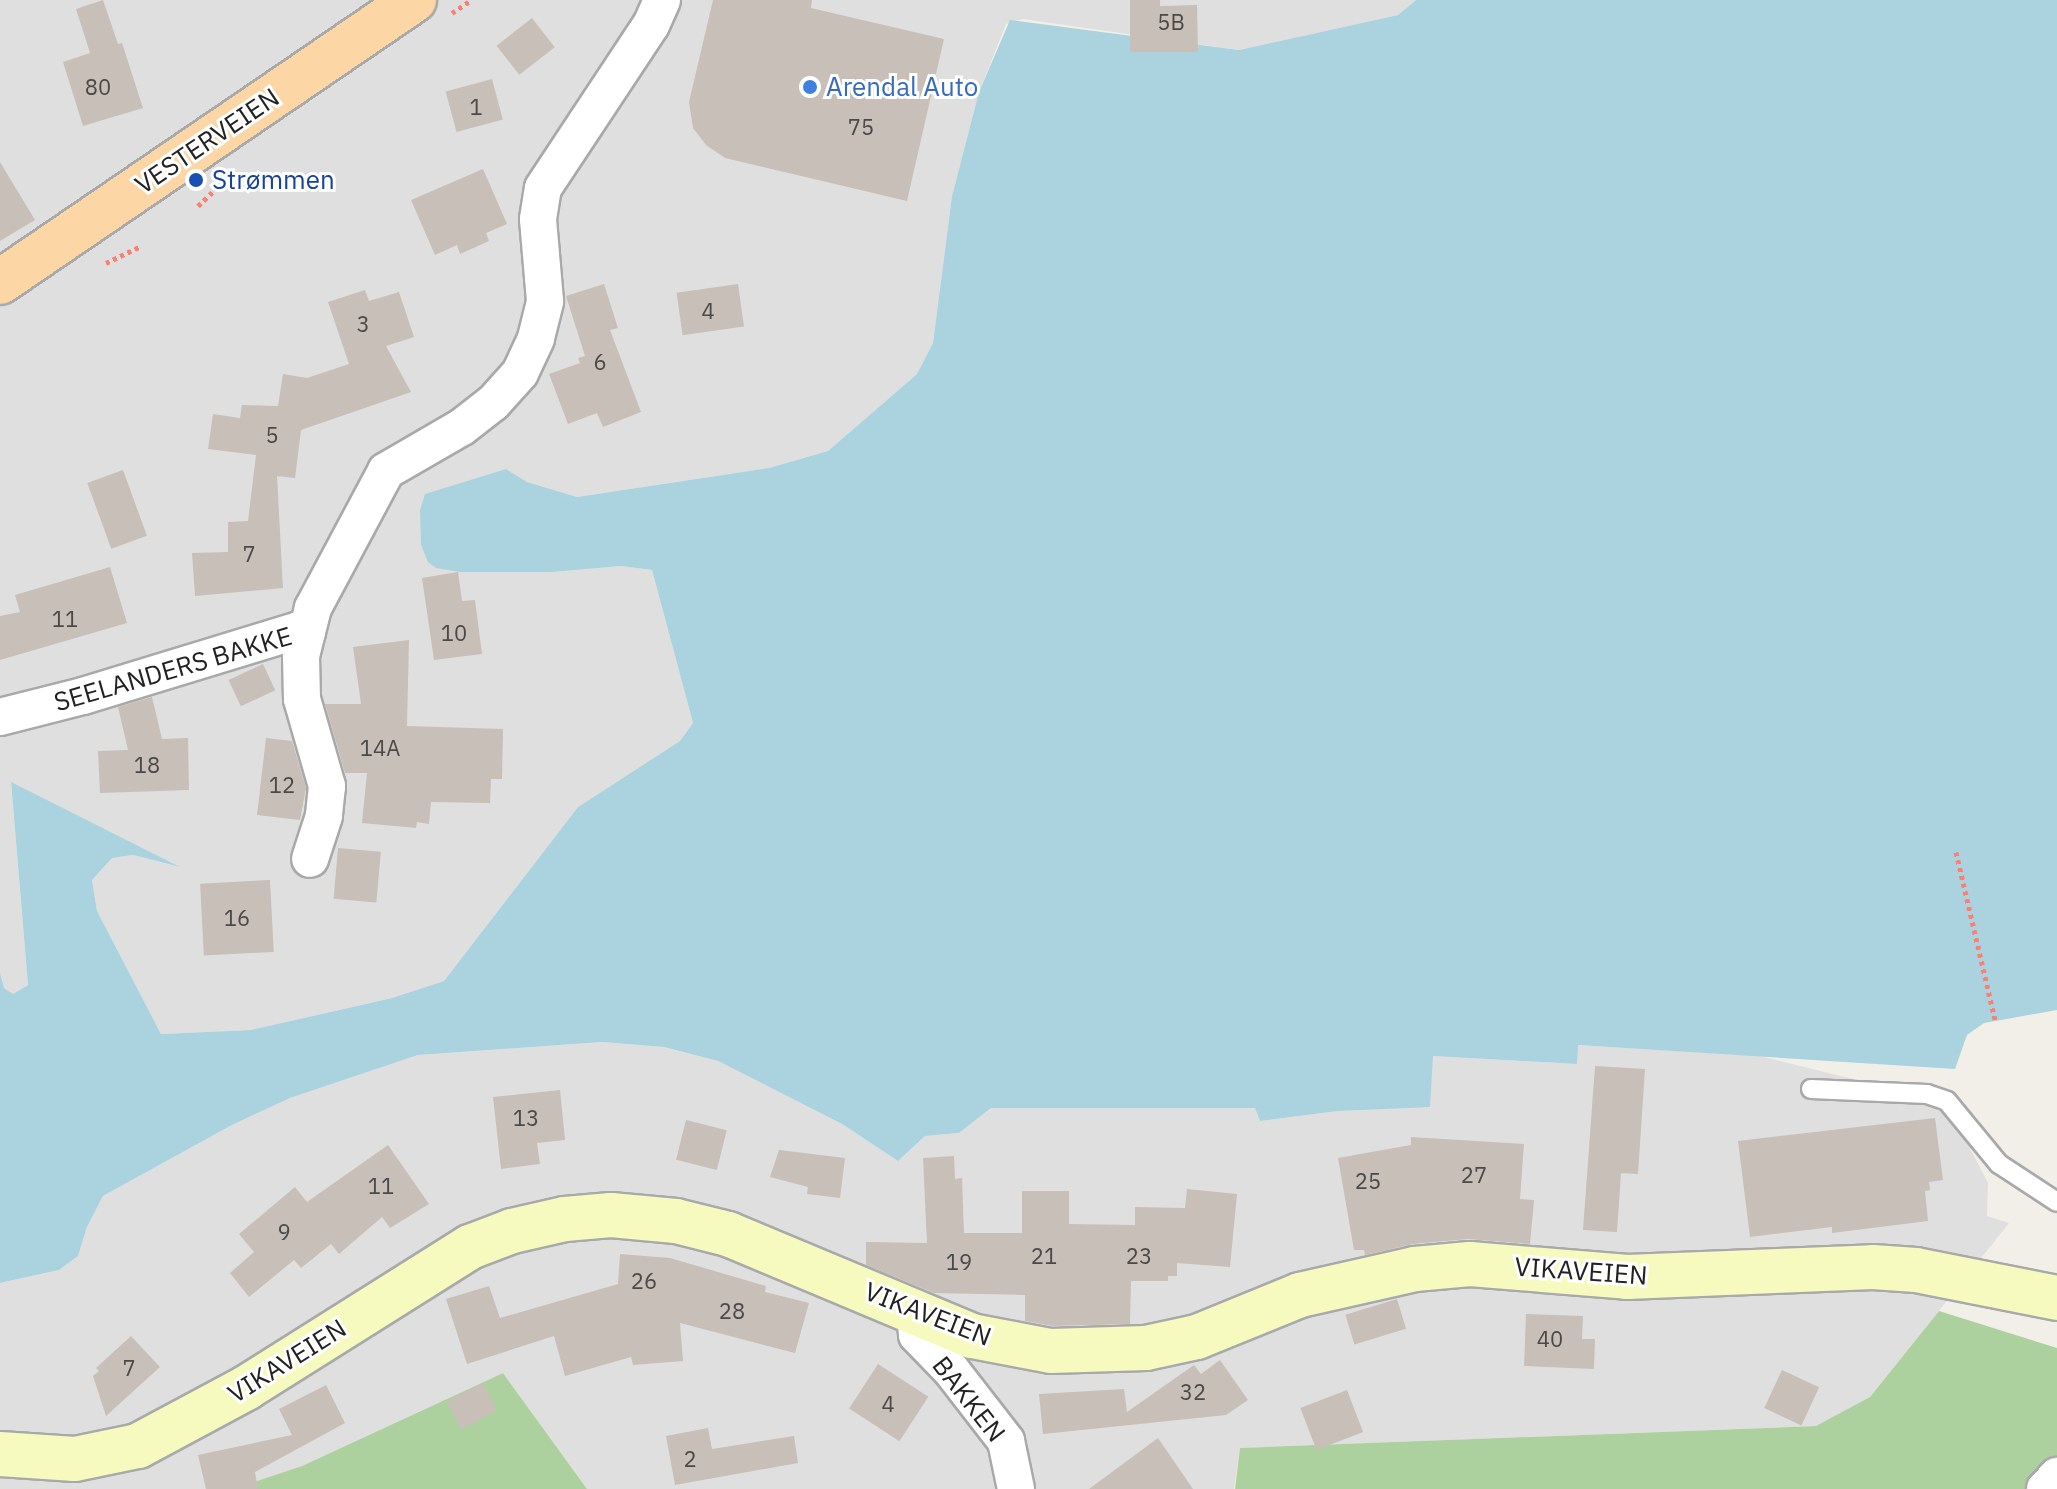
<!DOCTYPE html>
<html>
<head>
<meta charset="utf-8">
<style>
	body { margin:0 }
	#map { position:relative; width:2057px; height:1489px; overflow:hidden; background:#f2efe9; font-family:"IBM Plex Sans",sans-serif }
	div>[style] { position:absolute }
	.residential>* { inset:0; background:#e0dfdf }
	.forest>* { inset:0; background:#add19e }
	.water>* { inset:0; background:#aad3df }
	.building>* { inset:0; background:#c7bfb8; transform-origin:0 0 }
	.path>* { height:5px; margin-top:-2.5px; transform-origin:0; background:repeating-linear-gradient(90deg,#fa8072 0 4px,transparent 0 8px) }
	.roads { filter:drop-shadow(2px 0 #a9a9a9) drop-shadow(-2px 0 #a9a9a9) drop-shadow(0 2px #a9a9a9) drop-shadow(0 -2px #a9a9a9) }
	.service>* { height:18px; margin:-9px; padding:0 9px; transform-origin:9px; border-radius:9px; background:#fff }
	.minor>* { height:36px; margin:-18px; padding:0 18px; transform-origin:18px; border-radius:18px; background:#fff }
	.secondary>* { height:44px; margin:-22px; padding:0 22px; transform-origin:22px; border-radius:22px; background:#f7fabf }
	.primary>* { height:44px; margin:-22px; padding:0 22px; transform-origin:22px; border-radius:22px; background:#fcd6a4 }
	.dots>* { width:22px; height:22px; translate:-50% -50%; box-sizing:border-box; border:4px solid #fff; border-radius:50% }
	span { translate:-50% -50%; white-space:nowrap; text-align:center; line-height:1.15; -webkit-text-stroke:6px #fff; paint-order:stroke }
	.number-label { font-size:22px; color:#4b4948 }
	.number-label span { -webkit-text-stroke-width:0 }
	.shop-label { font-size:26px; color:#366cbe }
	.left { translate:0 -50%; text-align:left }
	.street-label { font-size:26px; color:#222 }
	.transit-label { font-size:26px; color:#164399 }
</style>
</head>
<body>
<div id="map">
	<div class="residential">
		<div style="clip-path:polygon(0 0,1416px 0,1398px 15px,1239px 50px,1023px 19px,1006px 24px,979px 92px,952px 196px,933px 343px,917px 374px,828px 451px,769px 468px,577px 497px,527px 482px,506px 469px,553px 572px,621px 566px,652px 570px,693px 723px,680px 741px,578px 807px,444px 981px,392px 998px,251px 1030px,161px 1034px,97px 911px,92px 880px,112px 858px,133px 855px,175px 866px,11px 783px,28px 985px,13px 994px,3px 988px,0 973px)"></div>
		<div style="clip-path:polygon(602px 1042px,664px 1047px,718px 1061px,842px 1124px,898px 1161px,925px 1136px,959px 1133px,991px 1108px,1255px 1108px,1260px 1121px,1338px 1111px,1432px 1056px,1576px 1064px,1577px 1045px,1760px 1056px,1946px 1102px,1988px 1183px,1987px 1216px,2009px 1223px,1870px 1397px,1817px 1426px,1240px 1448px,1234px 1489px,587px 1489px,503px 1373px,302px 1466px,233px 1489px,0 1489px,0 1283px,59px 1270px,78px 1256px,87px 1227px,103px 1196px,232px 1125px,290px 1098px,418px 1055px)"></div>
	</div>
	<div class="forest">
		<div style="clip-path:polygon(1939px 1311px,2057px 1348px,2057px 1489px,1235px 1489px,1240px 1448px,1816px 1426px,1870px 1397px)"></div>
		<div style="clip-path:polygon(503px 1373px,587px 1489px,233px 1489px,302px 1466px)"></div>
	</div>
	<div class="water">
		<div style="clip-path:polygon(1416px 0,2057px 0,2057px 1010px,1984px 1023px,1967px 1035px,1955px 1069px,1578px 1045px,1577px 1064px,1433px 1056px,1430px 1107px,1338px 1111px,1260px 1121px,1255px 1108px,991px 1108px,959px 1133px,925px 1136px,898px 1161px,842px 1124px,718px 1061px,664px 1047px,602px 1042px,418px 1055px,290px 1098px,232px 1125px,103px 1196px,87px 1227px,78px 1256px,59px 1270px,0 1283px,0 973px,4px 988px,13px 994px,28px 985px,11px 782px,180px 867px,133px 855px,112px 858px,92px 880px,97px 911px,161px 1034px,251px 1030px,392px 998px,444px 981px,578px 807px,680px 741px,693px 723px,652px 570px,621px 566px,553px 572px,460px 572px,436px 568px,428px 562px,421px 545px,420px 510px,425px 494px,506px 469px,527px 482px,577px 497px,769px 468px,828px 451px,917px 374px,933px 343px,952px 196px,979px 92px,1010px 20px,1239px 50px,1398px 15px)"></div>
	</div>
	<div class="building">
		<div style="clip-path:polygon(103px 0,118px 44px,122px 43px,143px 108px,83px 126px,63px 62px,90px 53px,76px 9px)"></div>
		<div style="clip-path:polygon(713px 0,812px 0,811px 8px,944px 39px,907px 201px,725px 158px,706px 145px,693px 128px,689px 102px)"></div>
		<div style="clip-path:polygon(1130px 0,1160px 0,1160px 6px,1197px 5px,1198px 52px,1130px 52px)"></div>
		<div style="left:532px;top:18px;width:37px;height:45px;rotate:52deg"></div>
		<div style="left:492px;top:79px;width:42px;height:48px;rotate:75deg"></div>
		<div style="clip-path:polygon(0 162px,35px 220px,0 241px)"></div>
		<div style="clip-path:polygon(483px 169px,507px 224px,486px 233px,489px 241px,460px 254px,457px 245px,435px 255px,411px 200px)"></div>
		<div style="clip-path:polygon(604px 284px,618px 328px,610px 330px,641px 412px,603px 427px,597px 413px,568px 424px,549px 374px,580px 363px,578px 358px,585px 356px,566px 296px)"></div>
		<div style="left:738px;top:284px;width:43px;height:62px;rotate:82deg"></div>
		<div style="clip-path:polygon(365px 290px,369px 301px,399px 292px,414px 337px,386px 346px,411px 392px,301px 430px,295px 478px,277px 476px,283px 588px,195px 596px,192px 553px,228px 552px,228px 522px,248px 521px,256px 455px,208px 449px,213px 414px,240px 418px,242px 405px,278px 406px,283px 374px,307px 378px,349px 364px,328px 302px)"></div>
		<div style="left:123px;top:470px;width:70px;height:38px;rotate:70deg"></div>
		<div style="clip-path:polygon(110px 567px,127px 623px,0 660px,0 616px,20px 612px,15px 595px)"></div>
		<div style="clip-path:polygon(458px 572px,462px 601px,475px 600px,482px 654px,434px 660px,422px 578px)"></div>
		<div style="clip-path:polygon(409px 640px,407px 726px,503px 729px,502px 779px,491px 779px,490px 803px,431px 802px,429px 824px,417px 822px,416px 828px,362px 823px,367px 773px,345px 773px,325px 704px,361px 704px,353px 647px)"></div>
		<div style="left:263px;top:664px;width:29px;height:38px;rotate:65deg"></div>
		<div style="clip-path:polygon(152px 697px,162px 739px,188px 738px,189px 790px,100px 793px,98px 751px,128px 750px,118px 707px)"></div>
		<div style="clip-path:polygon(266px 738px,292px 741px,306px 788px,300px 820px,257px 815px)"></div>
		<div style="left:338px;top:848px;width:43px;height:51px;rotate:5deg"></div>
		<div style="left:270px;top:880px;width:72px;height:70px;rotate:87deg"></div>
		<div style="clip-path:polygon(1595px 1066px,1645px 1069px,1638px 1174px,1621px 1173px,1617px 1232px,1583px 1230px)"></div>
		<div style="clip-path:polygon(560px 1090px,565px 1140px,537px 1143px,540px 1164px,501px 1169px,493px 1097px)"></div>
		<div style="clip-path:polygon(1935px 1118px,1943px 1180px,1929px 1182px,1930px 1190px,1925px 1191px,1928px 1221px,1832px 1233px,1832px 1227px,1750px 1237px,1738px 1141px)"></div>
		<div style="left:686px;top:1120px;width:42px;height:41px;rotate:14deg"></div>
		<div style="clip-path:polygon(1411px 1137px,1524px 1144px,1520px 1199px,1534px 1200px,1530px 1244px,1468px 1239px,1413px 1244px,1365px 1255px,1364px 1250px,1354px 1250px,1338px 1158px,1411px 1145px)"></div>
		<div style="clip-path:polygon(388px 1145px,429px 1204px,390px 1228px,382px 1217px,339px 1254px,331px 1244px,301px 1268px,294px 1260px,249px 1297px,230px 1273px,254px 1252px,239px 1234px,295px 1187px,307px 1202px)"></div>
		<div style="clip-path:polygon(779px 1150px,845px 1158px,840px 1198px,807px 1194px,808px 1187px,770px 1177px)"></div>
		<div style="clip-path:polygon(954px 1156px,955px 1179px,962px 1178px,964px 1233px,1022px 1233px,1022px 1191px,1069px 1191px,1069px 1224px,1135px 1225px,1135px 1207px,1185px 1208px,1187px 1189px,1237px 1194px,1230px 1267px,1177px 1263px,1177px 1276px,1168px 1276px,1168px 1281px,1131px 1281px,1130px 1324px,1053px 1326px,1025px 1321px,1025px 1295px,934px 1293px,866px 1265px,866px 1242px,927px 1243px,923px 1158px)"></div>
		<div style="clip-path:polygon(620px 1254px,670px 1258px,766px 1286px,765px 1292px,809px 1303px,795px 1353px,680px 1323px,683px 1361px,633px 1365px,631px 1357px,565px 1376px,554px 1336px,467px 1364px,446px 1299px,489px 1286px,500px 1318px,618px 1284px)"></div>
		<div style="left:1397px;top:1299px;width:31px;height:54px;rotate:73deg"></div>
		<div style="clip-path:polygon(1526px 1314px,1583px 1316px,1582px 1339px,1595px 1339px,1594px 1369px,1524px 1366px)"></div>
		<div style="clip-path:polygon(131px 1336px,160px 1367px,106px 1416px,93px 1376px,99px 1371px,96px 1368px)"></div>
		<div style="clip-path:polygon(1220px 1360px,1248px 1400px,1226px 1415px,1043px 1434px,1039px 1394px,1124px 1389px,1127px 1412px,1194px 1365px,1201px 1374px)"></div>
		<div style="left:878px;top:1364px;width:60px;height:53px;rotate:33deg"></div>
		<div style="left:1782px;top:1370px;width:41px;height:42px;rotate:25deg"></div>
		<div style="left:483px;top:1383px;width:31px;height:41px;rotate:63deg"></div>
		<div style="clip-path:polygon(326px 1385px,345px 1423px,255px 1472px,258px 1489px,206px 1489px,198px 1455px,292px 1435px,279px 1409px)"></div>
		<div style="left:1347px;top:1390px;width:45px;height:50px;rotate:69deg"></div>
		<div style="clip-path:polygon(708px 1428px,712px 1449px,794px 1436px,798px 1463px,675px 1485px,666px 1436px)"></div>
		<div style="clip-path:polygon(1158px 1438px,1193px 1489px,1089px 1489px)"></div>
	</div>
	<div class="path">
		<div style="left:452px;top:13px;width:23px;rotate:-34deg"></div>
		<div style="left:198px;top:206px;width:30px;rotate:-44deg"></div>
		<div style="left:106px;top:263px;width:39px;rotate:-26deg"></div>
		<div style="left:1956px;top:852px;width:172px;rotate:76.9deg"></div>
	</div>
	<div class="roads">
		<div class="service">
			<div style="left:1811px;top:1089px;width:116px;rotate:2.5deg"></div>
			<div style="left:1927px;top:1094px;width:21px;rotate:19deg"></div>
			<div style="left:1947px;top:1101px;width:82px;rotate:50.5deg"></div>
			<div style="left:1999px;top:1164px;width:69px;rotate:33.2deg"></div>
		</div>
		<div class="minor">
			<div style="left:307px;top:632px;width:25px;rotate:104deg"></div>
			<div style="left:301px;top:656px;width:43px;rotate:88.7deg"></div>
			<div style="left:302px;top:699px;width:91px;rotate:74deg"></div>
			<div style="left:327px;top:786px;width:30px;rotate:96deg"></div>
			<div style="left:324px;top:816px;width:45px;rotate:108deg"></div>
			<div style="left:0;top:717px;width:86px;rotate:-14.2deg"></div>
			<div style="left:83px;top:696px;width:226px;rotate:-17deg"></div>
			<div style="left:299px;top:630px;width:8px;rotate:14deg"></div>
			<div style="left:307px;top:632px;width:25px;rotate:-76deg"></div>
			<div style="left:313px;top:608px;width:155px;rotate:-61.9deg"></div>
			<div style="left:386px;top:471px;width:88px;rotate:-30.1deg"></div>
			<div style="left:462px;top:427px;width:39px;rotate:-38deg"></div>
			<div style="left:493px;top:403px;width:40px;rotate:-48deg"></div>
			<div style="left:520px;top:373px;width:38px;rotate:-65deg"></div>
			<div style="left:536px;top:338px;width:38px;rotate:-76deg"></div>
			<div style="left:545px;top:301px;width:82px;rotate:-94.9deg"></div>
			<div style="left:538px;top:219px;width:31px;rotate:-81deg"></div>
			<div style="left:543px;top:188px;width:196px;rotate:-56.5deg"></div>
			<div style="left:651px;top:25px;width:27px;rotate:-66deg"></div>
			<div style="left:915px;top:1315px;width:20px;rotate:84deg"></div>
			<div style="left:917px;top:1335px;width:49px;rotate:45.8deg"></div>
			<div style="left:951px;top:1370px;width:90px;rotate:52.2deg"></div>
			<div style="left:1006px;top:1441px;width:49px;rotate:78.2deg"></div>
			<div style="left:2045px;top:1489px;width:18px;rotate:-47deg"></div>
		</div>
		<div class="secondary">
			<div style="left:0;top:1454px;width:75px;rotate:3.8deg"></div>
			<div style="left:75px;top:1459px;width:64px;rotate:-11.7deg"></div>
			<div style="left:138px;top:1446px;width:123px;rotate:-28.2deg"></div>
			<div style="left:246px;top:1388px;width:265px;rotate:-32.2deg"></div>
			<div style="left:470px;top:1247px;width:45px;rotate:-20.9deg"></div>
			<div style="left:512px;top:1231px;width:54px;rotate:-12.8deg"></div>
			<div style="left:565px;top:1219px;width:46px;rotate:-5deg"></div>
			<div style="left:611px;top:1215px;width:65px;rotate:5.3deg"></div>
			<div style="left:676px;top:1221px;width:54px;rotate:14deg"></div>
			<div style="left:728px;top:1234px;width:264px;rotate:22.7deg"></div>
			<div style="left:972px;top:1336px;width:80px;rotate:10.8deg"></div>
			<div style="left:1051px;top:1351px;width:95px;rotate:-1.8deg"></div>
			<div style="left:1146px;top:1348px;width:52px;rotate:-12.2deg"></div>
			<div style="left:1197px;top:1337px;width:111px;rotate:-22.2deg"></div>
			<div style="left:1300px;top:1295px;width:118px;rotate:-12.7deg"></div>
			<div style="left:1415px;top:1269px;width:55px;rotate:-5.2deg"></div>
			<div style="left:1470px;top:1264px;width:158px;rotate:4.7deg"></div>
			<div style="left:1627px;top:1277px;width:246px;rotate:-2.3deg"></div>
			<div style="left:1873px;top:1267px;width:43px;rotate:4deg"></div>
			<div style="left:1916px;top:1270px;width:144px;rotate:11.2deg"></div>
		</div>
		<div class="primary">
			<div style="left:0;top:282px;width:501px;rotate:-34.26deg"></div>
		</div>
	</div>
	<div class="dots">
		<div style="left:810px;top:87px;background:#3f7fe0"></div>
		<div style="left:196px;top:180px;background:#1a4fb4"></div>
	</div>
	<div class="number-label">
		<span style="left:1171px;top:22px">5B</span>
		<span style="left:98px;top:87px">80</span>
		<span style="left:476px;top:107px">1</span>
		<span style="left:861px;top:127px">75</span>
		<span style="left:708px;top:311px">4</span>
		<span style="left:363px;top:324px">3</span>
		<span style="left:600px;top:362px">6</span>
		<span style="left:272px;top:435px">5</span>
		<span style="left:249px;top:554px">7</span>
		<span style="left:65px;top:619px">11</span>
		<span style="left:454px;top:633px">10</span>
		<span style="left:380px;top:748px">14A</span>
		<span style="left:147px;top:765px">18</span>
		<span style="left:282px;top:785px">12</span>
		<span style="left:237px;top:918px">16</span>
		<span style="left:526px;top:1118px">13</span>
		<span style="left:1474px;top:1175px">27</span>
		<span style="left:1368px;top:1181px">25</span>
		<span style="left:381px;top:1186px">11</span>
		<span style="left:284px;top:1232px">9</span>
		<span style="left:1044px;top:1256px">21</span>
		<span style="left:1139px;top:1256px">23</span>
		<span style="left:959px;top:1262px">19</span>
		<span style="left:644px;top:1281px">26</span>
		<span style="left:732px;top:1311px">28</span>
		<span style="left:1550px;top:1339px">40</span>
		<span style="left:129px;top:1368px">7</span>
		<span style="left:1193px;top:1392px">32</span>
		<span style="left:888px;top:1404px">4</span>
		<span style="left:690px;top:1459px">2</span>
	</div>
	<div class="shop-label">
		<span class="left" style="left:826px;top:87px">Arendal Auto</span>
	</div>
	<div class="street-label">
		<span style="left:207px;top:141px;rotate:-34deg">VESTERVEIEN</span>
		<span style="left:173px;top:669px;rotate:-16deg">SEELANDERS BAKKE</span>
		<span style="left:1581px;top:1271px;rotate:4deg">VIKAVEIEN</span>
		<span style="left:928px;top:1314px;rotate:21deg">VIKAVEIEN</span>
		<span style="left:287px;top:1361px;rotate:-32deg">VIKAVEIEN</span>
		<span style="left:969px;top:1399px;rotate:52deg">BAKKEN</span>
	</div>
	<div class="transit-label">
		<span class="left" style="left:212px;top:180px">Strømmen</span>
	</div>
</div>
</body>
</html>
